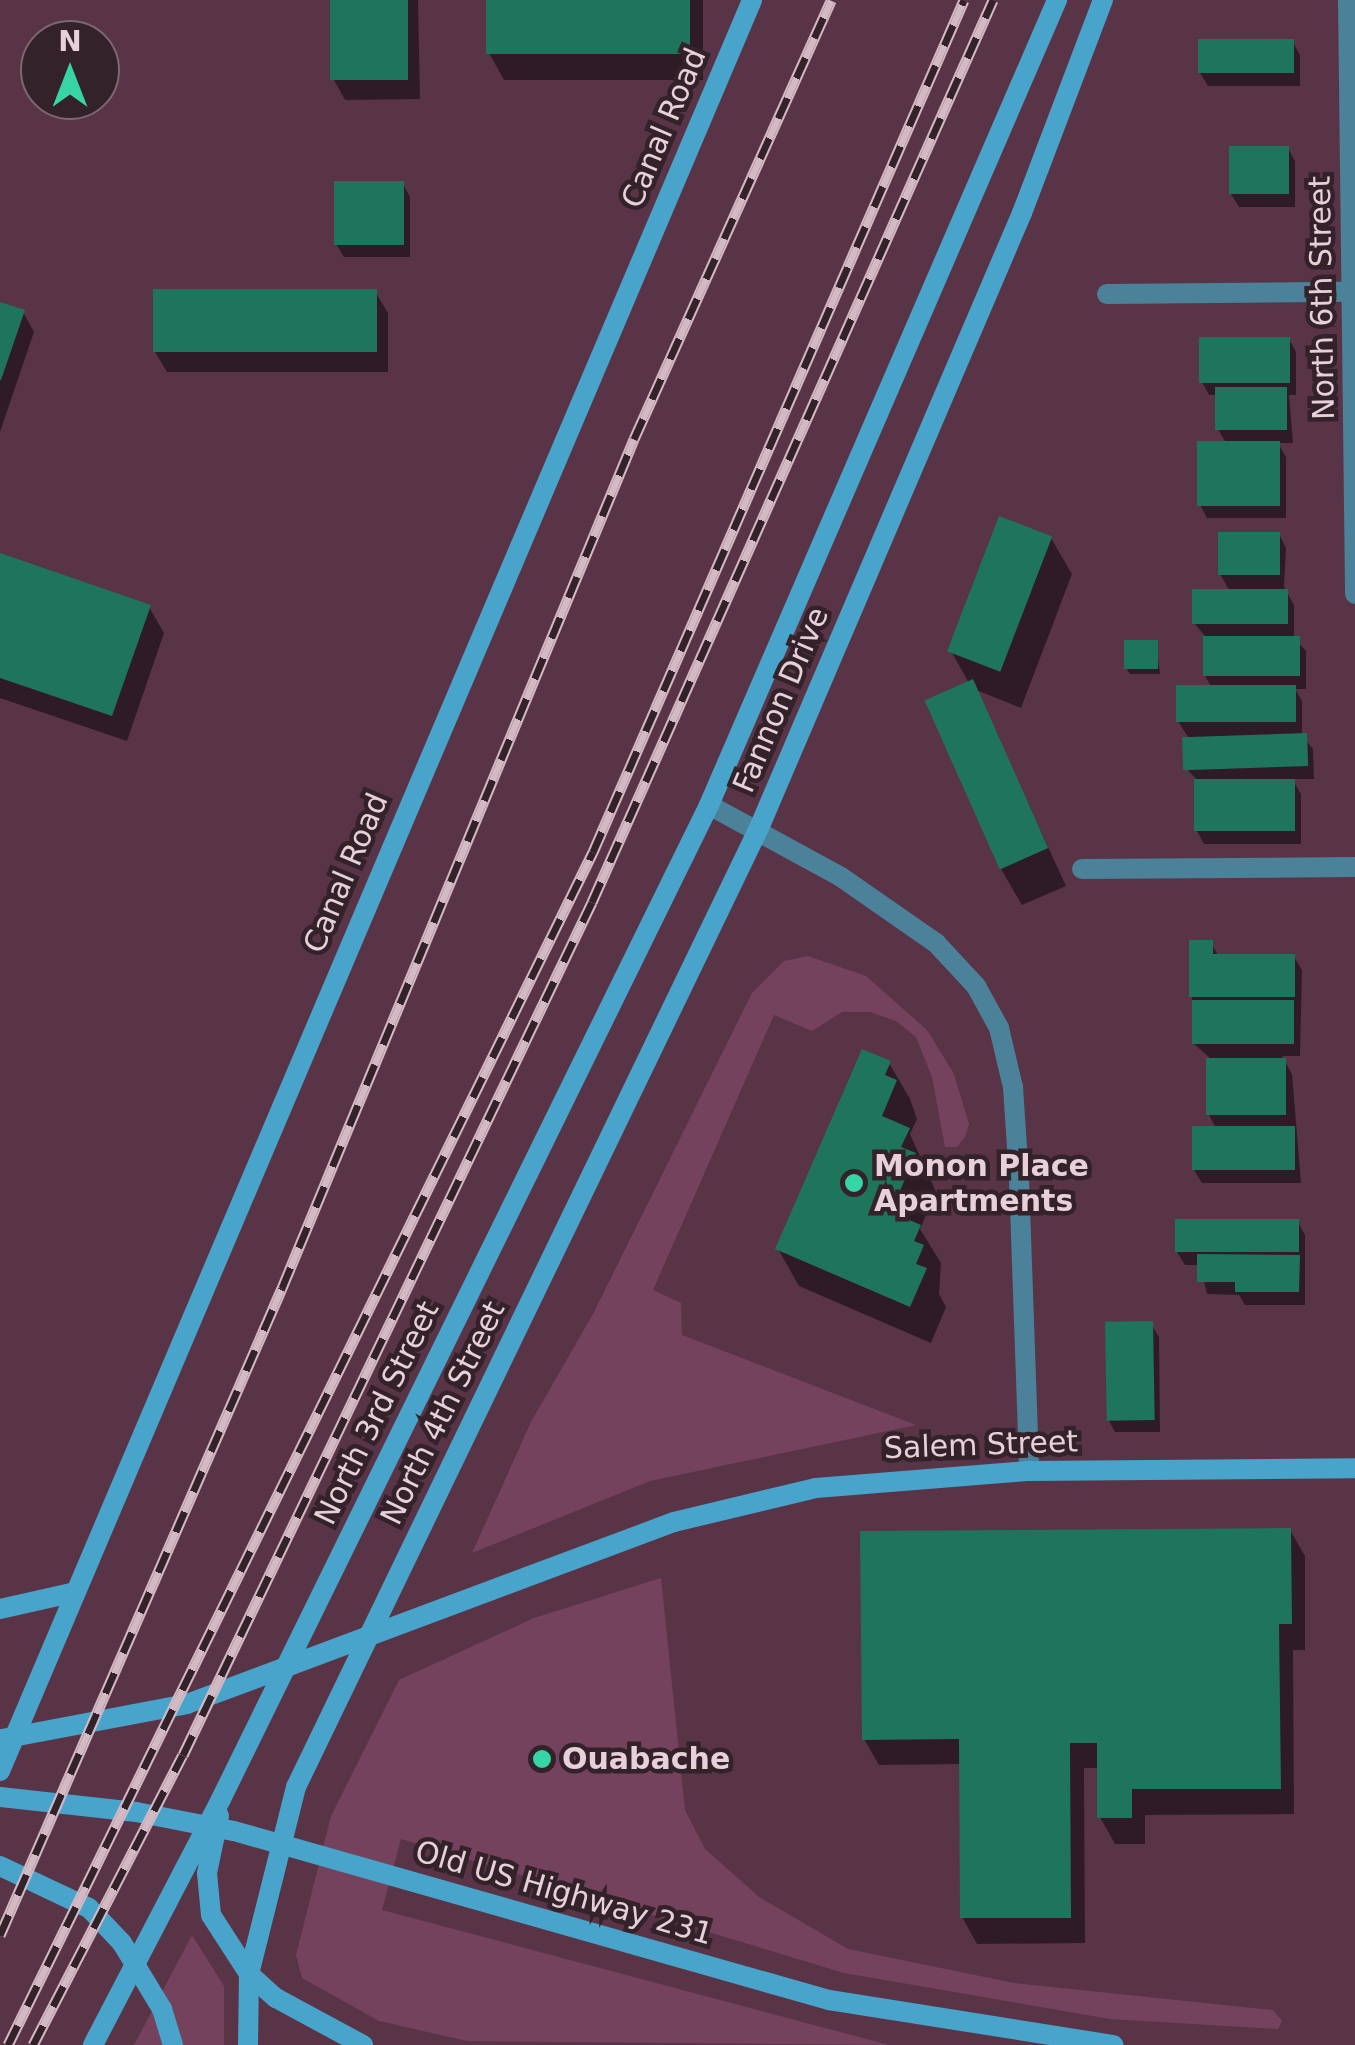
<!DOCTYPE html>
<html>
<head>
<meta charset="utf-8">
<style>
	body { margin:0 }
	#map { position:relative; width:1355px; height:2045px; overflow:hidden; background:#593447; font-family:"DejaVu Sans",sans-serif }
	div>[style] { position:absolute }
	.green>* { inset:0; background:#75425d }
	.shadow>* { inset:0; background:#0007 }
	.building>* { inset:0; background:#1e755b; transform-origin:0 0 }
	.street>* { height:20px; margin:-10px; padding:0 10px; transform-origin:10px; border-radius:10px; background:#4b8199 }
	.secondary>* { height:20px; margin:-10px; padding:0 10px; transform-origin:10px; border-radius:10px; background:#48a4ca }
	.rail>* { height:11px; margin-top:-5.5px; transform-origin:0; background:repeating-linear-gradient(90deg,#33222a 0 22px,#d3b9c4 0 44px); box-sizing:border-box; border-block:2px solid #d3b9c4 }
	.dots>* { width:28px; height:28px; translate:-50% -50%; box-sizing:border-box; border:5px solid #33222a; border-radius:50% }
	span { translate:-50% -50%; white-space:nowrap; text-align:center; line-height:1.15; -webkit-text-stroke:9px #33222a; paint-order:stroke }
	.street-label { font-size:30px; color:#e8d0da }
	.poi-label { font-size:30px; color:#e8d0da; font-weight:700 }
	.left { translate:0 -50%; text-align:left }
	.north { position:absolute; left:20px; top:20px; width:100px; height:100px; box-sizing:border-box; background:#33222a; border:2px solid #7b6870; border-radius:50%; rotate:0deg; font-size:28px; font-weight:700; line-height:40px; text-align:center; color:#e8d0da }
	.north::after { content:''; display:block; margin:auto; width:35px; height:45px; background:#37d4a6; clip-path:polygon(50% 0,100% 100%,50% 72%,0 100%) }
</style>
</head>
<body>
<div id="map">
	<div class="green">
		<div style="clip-path:polygon(808px 956px,866px 976px,927px 1030px,954px 1074px,969px 1124px,965px 1137px,957px 1147px,945px 1147px,932px 1077px,916px 1037px,896px 1021px,870px 1012px,842px 1012px,812px 1031px,774px 1015px,653px 1290px,681px 1303px,682px 1335px,916px 1425px,650px 1481px,472px 1553px,531px 1422px,593px 1314px,752px 993px,784px 961px)"></div>
		<div style="clip-path:polygon(661px 1578px,685px 1810px,705px 1849px,759px 1897px,848px 1949px,1014px 1983px,1273px 2010px,1282px 2021px,1278px 2029px,1110px 2019px,844px 1973px,401px 1839px,382px 1910px,889px 2045px,467px 2041px,379px 2021px,302px 1978px,296px 1955px,331px 1816px,399px 1680px,534px 1618px)"></div>
		<div style="clip-path:polygon(192px 1935px,224px 1986px,224px 2045px,134px 2045px)"></div>
	</div>
	<div class="shadow">
		<div style="clip-path:polygon(333px 0,418px 0,420px 99px,345px 100px,334px 80px)"></div>
		<div style="clip-path:polygon(489px 0,703px 0,703px 80px,504px 80px,489px 53px)"></div>
		<div style="clip-path:polygon(1293px 42px,1300px 55px,1300px 86px,1208px 86px,1200px 73px)"></div>
		<div style="clip-path:polygon(1288px 148px,1295px 161px,1295px 207px,1239px 207px,1231px 194px)"></div>
		<div style="clip-path:polygon(403px 184px,410px 197px,410px 257px,344px 257px,336px 244px)"></div>
		<div style="clip-path:polygon(376px 293px,388px 313px,388px 372px,167px 372px,155px 352px)"></div>
		<div style="clip-path:polygon(0 305px,23px 312px,34px 332px,0 432px)"></div>
		<div style="clip-path:polygon(1289px 339px,1296px 352px,1296px 395px,1289px 395px,1293px 443px,1278px 443px,1286px 457px,1286px 518px,1207px 518px,1200px 505px,1226px 443px,1218px 429px,1218px 395px,1209px 395px,1202px 382px)"></div>
		<div style="clip-path:polygon(1279px 534px,1286px 548px,1284px 587px,1294px 605px,1294px 638px,1306px 651px,1306px 689px,1295px 689px,1302px 701px,1302px 736px,1313px 749px,1314px 779px,1292px 779px,1301px 794px,1301px 844px,1204px 844px,1197px 831px,1197px 780px,1185px 767px,1188px 737px,1178px 721px,1212px 688px,1205px 676px,1205px 636px,1194px 623px,1230px 592px,1220px 574px)"></div>
		<div style="clip-path:polygon(1051px 538px,1072px 574px,1021px 708px,976px 690px,1066px 886px,1022px 905px,1001px 869px,969px 683px,951px 651px)"></div>
		<div style="clip-path:polygon(0 556px,149px 607px,164px 633px,127px 741px,0 698px)"></div>
		<div style="clip-path:polygon(1156px 643px,1160px 674px,1130px 674px,1126px 668px)"></div>
		<div style="clip-path:polygon(1211px 943px,1219px 957px,1294px 957px,1302px 970px,1300px 1056px,1282px 1056px,1292px 1074px,1301px 1183px,1202px 1183px,1194px 1170px,1216px 1128px,1209px 1115px,1209px 1057px,1194px 1044px,1192px 997px)"></div>
		<div style="clip-path:polygon(889px 1063px,910px 1099px,917px 1119px,910px 1134px,936px 1192px,920px 1229px,941px 1263px,939px 1294px,946px 1307px,931px 1343px,799px 1286px,778px 1249px)"></div>
		<div style="clip-path:polygon(1298px 1222px,1305px 1235px,1305px 1305px,1245px 1305px,1239px 1295px,1207px 1294px,1200px 1265px,1185px 1265px,1177px 1252px)"></div>
		<div style="clip-path:polygon(1151px 1324px,1159px 1337px,1160px 1432px,1115px 1432px,1108px 1419px)"></div>
		<div style="clip-path:polygon(1290px 1530px,1305px 1556px,1305px 1650px,1293px 1650px,1294px 1814px,1145px 1815px,1145px 1844px,1115px 1844px,1100px 1817px,1099px 1768px,1084px 1768px,1085px 1943px,977px 1944px,962px 1917px,961px 1764px,879px 1765px,864px 1739px)"></div>
	</div>
	<div class="building">
		<div style="left:330px;top:0;width:78px;height:80px"></div>
		<div style="left:486px;top:0;width:204px;height:54px"></div>
		<div style="left:1198px;top:39px;width:96px;height:34px"></div>
		<div style="left:1229px;top:146px;width:60px;height:48px"></div>
		<div style="left:334px;top:181px;width:70px;height:64px"></div>
		<div style="left:153px;top:289px;width:224px;height:63px"></div>
		<div style="clip-path:polygon(0 302px,25px 310px,1px 380px,0 380px)"></div>
		<div style="left:1199px;top:337px;width:91px;height:46px"></div>
		<div style="left:1215px;top:387px;width:72px;height:43px"></div>
		<div style="left:1197px;top:441px;width:83px;height:65px"></div>
		<div style="left:999px;top:516px;width:57px;height:145px;rotate:21deg"></div>
		<div style="left:1218px;top:532px;width:62px;height:43px"></div>
		<div style="clip-path:polygon(0 553px,151px 605px,112px 716px,0 678px)"></div>
		<div style="left:1192px;top:589px;width:96px;height:35px"></div>
		<div style="left:1203px;top:636px;width:97px;height:40px"></div>
		<div style="left:1124px;top:640px;width:34px;height:29px"></div>
		<div style="left:973px;top:679px;width:185px;height:53px;rotate:66deg"></div>
		<div style="left:1176px;top:685px;width:120px;height:37px"></div>
		<div style="left:1307px;top:733px;width:33px;height:125px;rotate:88deg"></div>
		<div style="left:1194px;top:779px;width:101px;height:52px"></div>
		<div style="clip-path:polygon(1189px 940px,1213px 940px,1213px 954px,1295px 954px,1295px 997px,1189px 997px)"></div>
		<div style="left:1294px;top:1000px;width:44px;height:102px;rotate:90deg"></div>
		<div style="clip-path:polygon(862px 1049px,891px 1061px,885px 1075px,897px 1080px,882px 1116px,910px 1128px,901px 1147px,916px 1153px,891px 1212px,921px 1225px,914px 1241px,924px 1245px,916px 1264px,927px 1268px,910px 1307px,775px 1249px)"></div>
		<div style="left:1286px;top:1058px;width:57px;height:80px;rotate:90deg"></div>
		<div style="left:1192px;top:1126px;width:103px;height:44px"></div>
		<div style="left:1175px;top:1219px;width:124px;height:33px"></div>
		<div style="clip-path:polygon(1197px 1254px,1300px 1255px,1299px 1292px,1235px 1292px,1235px 1282px,1197px 1282px)"></div>
		<div style="left:1153px;top:1321px;width:99px;height:48px;rotate:89deg"></div>
		<div style="clip-path:polygon(1291px 1528px,1292px 1624px,1279px 1624px,1281px 1789px,1132px 1789px,1132px 1818px,1097px 1818px,1097px 1743px,1070px 1743px,1071px 1918px,960px 1918px,959px 1739px,862px 1740px,860px 1531px)"></div>
	</div>
	<div class="street">
		<div style="left:1348px;top:0;width:594px;rotate:89.32deg"></div>
		<div style="left:1107px;top:294px;width:248px;rotate:-0.5deg"></div>
		<div style="left:709px;top:805px;width:150px;rotate:28.6deg"></div>
		<div style="left:841px;top:877px;width:116px;rotate:34.8deg"></div>
		<div style="left:936px;top:943px;width:59px;rotate:47.1deg"></div>
		<div style="left:976px;top:986px;width:48px;rotate:61.3deg"></div>
		<div style="left:999px;top:1028px;width:61px;rotate:76.7deg"></div>
		<div style="left:1013px;top:1087px;width:91px;rotate:86.2deg"></div>
		<div style="left:1019px;top:1178px;width:293px;rotate:88deg"></div>
		<div style="left:1082px;top:869px;width:273px;rotate:-0.4deg"></div>
	</div>
	<div class="secondary">
		<div style="left:0;top:1609px;width:73px;rotate:-12.7deg"></div>
		<div style="left:2px;top:1739px;width:188px;rotate:-10.7deg"></div>
		<div style="left:187px;top:1704px;width:520px;rotate:-20.49deg"></div>
		<div style="left:674px;top:1522px;width:146px;rotate:-13.5deg"></div>
		<div style="left:816px;top:1488px;width:214px;rotate:-4.6deg"></div>
		<div style="left:1029px;top:1471px;width:326px;rotate:-0.5deg"></div>
		<div style="left:0;top:1771px;width:1924px;rotate:-66.99deg"></div>
		<div style="left:0;top:1797px;width:137px;rotate:6.3deg"></div>
		<div style="left:136px;top:1812px;width:100px;rotate:11deg"></div>
		<div style="left:234px;top:1831px;width:619px;rotate:15.86deg"></div>
		<div style="left:829px;top:2000px;width:288px;rotate:9deg"></div>
		<div style="left:219px;top:1816px;width:58px;rotate:101.9deg"></div>
		<div style="left:207px;top:1873px;width:42px;rotate:84.6deg"></div>
		<div style="left:211px;top:1915px;width:70px;rotate:57.2deg"></div>
		<div style="left:249px;top:1974px;width:36px;rotate:42deg"></div>
		<div style="left:276px;top:1998px;width:99px;rotate:28.4deg"></div>
		<div style="left:0;top:1866px;width:98px;rotate:25.3deg"></div>
		<div style="left:89px;top:1908px;width:48px;rotate:46.7deg"></div>
		<div style="left:122px;top:1943px;width:77px;rotate:58.8deg"></div>
		<div style="left:162px;top:2009px;width:38px;rotate:73deg"></div>
		<div style="left:93px;top:2045px;width:277px;rotate:-62.5deg"></div>
		<div style="left:221px;top:1799px;width:1107px;rotate:-63.85deg"></div>
		<div style="left:709px;top:805px;width:877px;rotate:-66.62deg"></div>
		<div style="left:248px;top:2045px;width:71px;rotate:-89.2deg"></div>
		<div style="left:249px;top:1974px;width:193px;rotate:-75.9deg"></div>
		<div style="left:296px;top:1787px;width:1065px;rotate:-64.23deg"></div>
		<div style="left:759px;top:828px;width:669px;rotate:-66.85deg"></div>
		<div style="left:1022px;top:213px;width:228px;rotate:-69.2deg"></div>
	</div>
	<div class="rail">
		<div style="left:0;top:1935px;width:706px;rotate:-66.45deg"></div>
		<div style="left:282px;top:1288px;width:919px;rotate:-67.48deg"></div>
		<div style="left:634px;top:439px;width:481px;rotate:-65.8deg"></div>
		<div style="left:8px;top:2045px;width:1329px;rotate:-63.88deg"></div>
		<div style="left:593px;top:852px;width:929px;rotate:-66.47deg"></div>
		<div style="left:33px;top:2045px;width:326px;rotate:-62.7deg"></div>
		<div style="left:183px;top:1755px;width:946px;rotate:-64.38deg"></div>
		<div style="left:592px;top:902px;width:987px;rotate:-66.03deg"></div>
	</div>
	<div class="dots">
		<div style="left:854px;top:1183px;background:#37d4a6"></div>
		<div style="left:542px;top:1759px;background:#37d4a6"></div>
	</div>
	<div class="street-label">
		<span style="left:664px;top:128px;rotate:-67deg">Canal Road</span>
		<span style="left:1322px;top:298px;rotate:-91deg">North 6th Street</span>
		<span style="left:781px;top:700px;rotate:-67deg">Fannon Drive</span>
		<span style="left:346px;top:873px;rotate:-67deg">Canal Road</span>
		<span style="left:377px;top:1413px;rotate:-64deg">North 3rd Street</span>
		<span style="left:443px;top:1413px;rotate:-64deg">North 4th Street</span>
		<span style="left:981px;top:1445px;rotate:-2deg">Salem Street</span>
		<span style="left:564px;top:1893px;rotate:16deg">Old US Highway 231</span>
	</div>
	<div class="poi-label">
		<span class="left" style="left:874px;top:1183px">Monon Place<br>Apartments</span>
		<span class="left" style="left:562px;top:1759px">Ouabache</span>
	</div>
	<div class="north">N</div>
</div>
</body>
</html>
